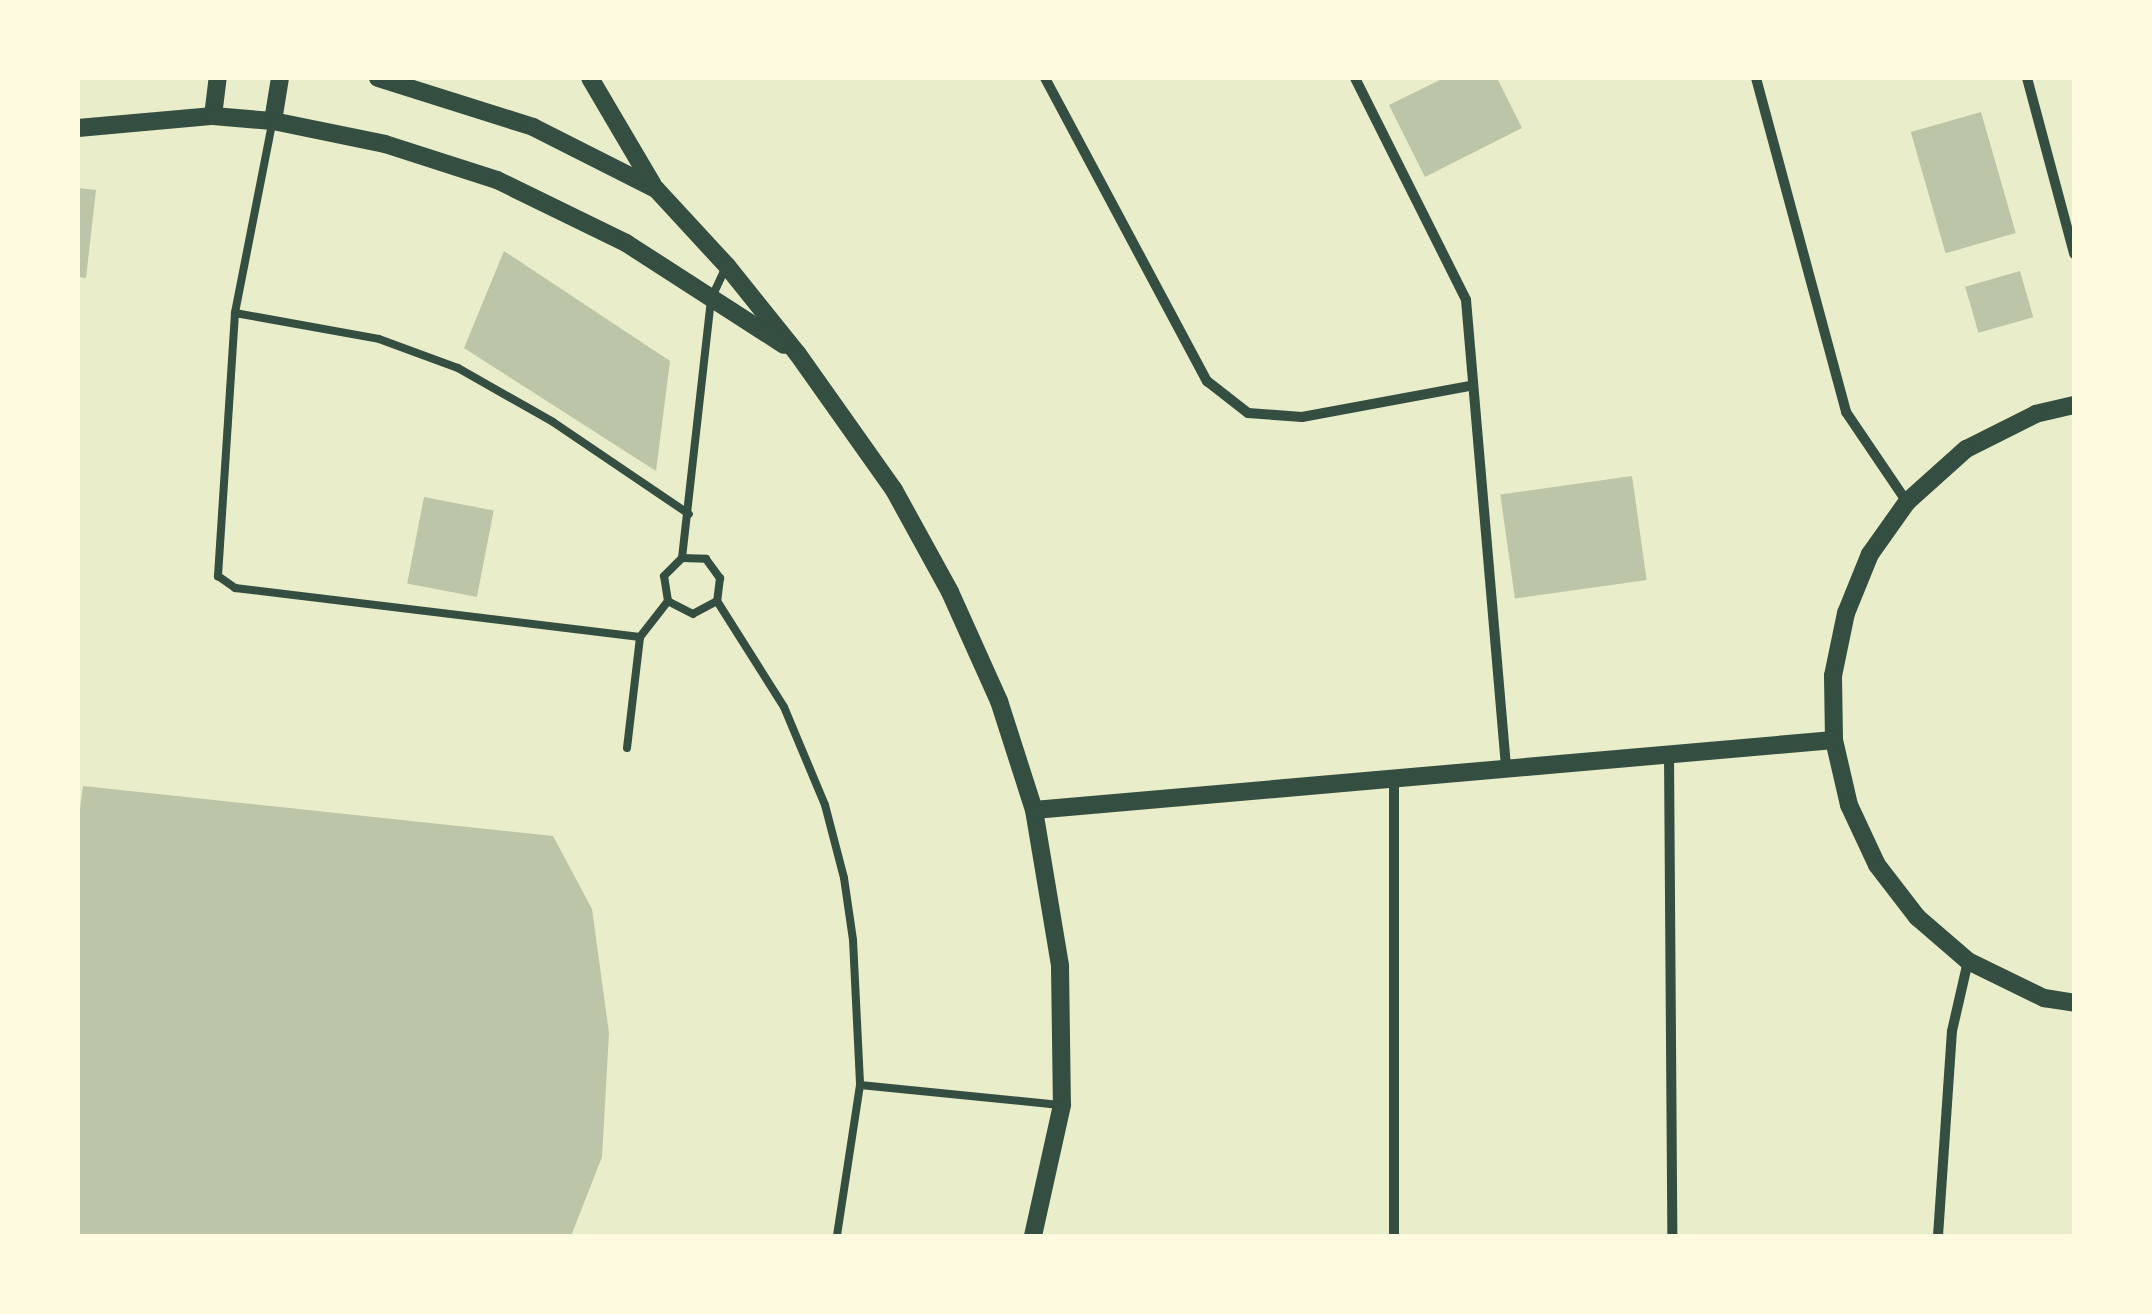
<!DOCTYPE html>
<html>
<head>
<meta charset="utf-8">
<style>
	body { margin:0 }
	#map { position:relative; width:2152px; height:1314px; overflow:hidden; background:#e9edc9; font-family:"PT Sans",sans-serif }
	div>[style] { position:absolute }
	.building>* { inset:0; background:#bcc5a7; transform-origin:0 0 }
	.service>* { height:8px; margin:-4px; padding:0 4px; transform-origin:4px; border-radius:4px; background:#344e41 }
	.minor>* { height:10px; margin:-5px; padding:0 5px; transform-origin:5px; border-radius:5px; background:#344e41 }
	.tertiary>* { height:18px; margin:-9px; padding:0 9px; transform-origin:9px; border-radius:9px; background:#344e41 }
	span { translate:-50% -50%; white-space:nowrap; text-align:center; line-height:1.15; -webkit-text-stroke:10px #fefae0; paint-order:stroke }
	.frame { position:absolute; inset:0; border:80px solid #fefae0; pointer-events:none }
</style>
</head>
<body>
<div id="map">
	<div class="building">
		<div style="clip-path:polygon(1444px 78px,1497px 78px,1522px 128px,1425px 177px,1389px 105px)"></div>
		<div style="left:1981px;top:112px;width:126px;height:73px;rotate:74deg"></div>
		<div style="clip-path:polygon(78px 188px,96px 190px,86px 278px,78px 277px)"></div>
		<div style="clip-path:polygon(504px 251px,670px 361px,656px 471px,464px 348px)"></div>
		<div style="left:2020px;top:271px;width:48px;height:57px;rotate:74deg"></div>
		<div style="left:1632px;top:476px;width:105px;height:133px;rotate:82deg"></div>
		<div style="left:424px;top:497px;width:71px;height:88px;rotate:11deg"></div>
		<div style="clip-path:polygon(83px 786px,553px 836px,592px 909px,609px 1033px,602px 1157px,571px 1236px,78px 1236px,78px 824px)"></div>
	</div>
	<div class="service">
		<div style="left:272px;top:124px;width:193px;rotate:101.1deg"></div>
		<div style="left:235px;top:313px;width:264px;rotate:93.7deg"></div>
		<div style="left:218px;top:576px;width:21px;rotate:35deg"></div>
		<div style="left:235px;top:588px;width:408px;rotate:6.9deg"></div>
		<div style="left:640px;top:637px;width:46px;rotate:-52.1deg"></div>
		<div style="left:235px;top:313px;width:146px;rotate:10.2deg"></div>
		<div style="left:379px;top:339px;width:84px;rotate:20.2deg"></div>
		<div style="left:458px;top:368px;width:109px;rotate:29.6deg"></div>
		<div style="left:553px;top:422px;width:164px;rotate:34.1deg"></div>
		<div style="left:682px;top:558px;width:261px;rotate:-83.6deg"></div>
		<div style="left:711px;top:299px;width:35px;rotate:-65deg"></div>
		<div style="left:682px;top:558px;width:24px;rotate:2deg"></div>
		<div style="left:706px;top:559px;width:24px;rotate:54deg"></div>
		<div style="left:720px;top:578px;width:23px;rotate:97deg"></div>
		<div style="left:717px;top:601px;width:27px;rotate:152deg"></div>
		<div style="left:693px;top:614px;width:28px;rotate:-153deg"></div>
		<div style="left:668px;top:601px;width:25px;rotate:-99deg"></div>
		<div style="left:664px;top:576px;width:25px;rotate:-45deg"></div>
		<div style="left:717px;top:601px;width:125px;rotate:57.7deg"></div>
		<div style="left:784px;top:707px;width:106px;rotate:67.3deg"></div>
		<div style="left:825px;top:805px;width:75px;rotate:75.4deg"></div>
		<div style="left:844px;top:878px;width:63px;rotate:81.7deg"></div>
		<div style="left:853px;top:940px;width:145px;rotate:87.2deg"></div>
		<div style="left:860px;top:1085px;width:153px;rotate:98.7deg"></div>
		<div style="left:627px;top:748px;width:112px;rotate:-83.3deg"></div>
		<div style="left:860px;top:1085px;width:201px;rotate:5.7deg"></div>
	</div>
	<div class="minor">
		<div style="left:1045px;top:78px;width:344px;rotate:61.9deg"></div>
		<div style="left:1207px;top:381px;width:52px;rotate:38deg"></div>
		<div style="left:1248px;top:413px;width:54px;rotate:4.2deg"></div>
		<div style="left:1302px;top:417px;width:171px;rotate:-10.5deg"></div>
		<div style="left:1355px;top:78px;width:248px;rotate:63.4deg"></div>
		<div style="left:1466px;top:300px;width:470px;rotate:85.1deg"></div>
		<div style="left:1756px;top:78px;width:346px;rotate:74.9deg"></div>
		<div style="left:1846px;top:412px;width:109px;rotate:55.9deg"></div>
		<div style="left:2027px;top:78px;width:182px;rotate:75deg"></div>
		<div style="left:1669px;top:755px;width:481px;rotate:89.6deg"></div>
		<div style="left:1394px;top:1236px;width:457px;rotate:-90deg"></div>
		<div style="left:1938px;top:1236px;width:205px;rotate:-86.1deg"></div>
		<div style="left:1952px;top:1031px;width:72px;rotate:-77.1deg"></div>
	</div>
	<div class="tertiary">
		<div style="left:378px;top:78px;width:163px;rotate:17.5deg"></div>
		<div style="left:533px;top:127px;width:138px;rotate:26.8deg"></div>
		<div style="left:656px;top:189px;width:105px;rotate:47.3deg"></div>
		<div style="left:727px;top:266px;width:112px;rotate:51.2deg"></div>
		<div style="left:797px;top:353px;width:168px;rotate:54.7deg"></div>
		<div style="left:894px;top:490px;width:116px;rotate:61.2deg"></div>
		<div style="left:950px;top:592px;width:120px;rotate:65.8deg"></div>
		<div style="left:999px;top:701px;width:114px;rotate:72.2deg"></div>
		<div style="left:1034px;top:810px;width:158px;rotate:80.5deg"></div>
		<div style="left:1060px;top:966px;width:139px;rotate:89.2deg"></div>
		<div style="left:1062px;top:1105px;width:134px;rotate:102.5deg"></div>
		<div style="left:590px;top:78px;width:124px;rotate:59.5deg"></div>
		<div style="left:213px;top:116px;width:38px;rotate:-83deg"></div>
		<div style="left:273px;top:121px;width:44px;rotate:-80.8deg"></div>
		<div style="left:78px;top:128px;width:136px;rotate:-5.1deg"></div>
		<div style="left:213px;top:116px;width:60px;rotate:4.8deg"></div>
		<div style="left:273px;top:121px;width:114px;rotate:11.6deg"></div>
		<div style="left:385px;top:144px;width:118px;rotate:17.8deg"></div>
		<div style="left:497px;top:180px;width:144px;rotate:26deg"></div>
		<div style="left:626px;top:243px;width:188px;rotate:32.8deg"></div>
		<div style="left:2074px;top:405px;width:39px;rotate:167deg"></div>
		<div style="left:2036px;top:414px;width:78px;rotate:153.4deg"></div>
		<div style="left:1966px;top:449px;width:79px;rotate:138.1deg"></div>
		<div style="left:1907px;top:502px;width:64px;rotate:125.4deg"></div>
		<div style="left:1870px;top:554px;width:64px;rotate:112.1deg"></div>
		<div style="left:1846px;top:613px;width:64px;rotate:101.7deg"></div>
		<div style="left:1833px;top:676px;width:64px;rotate:89.1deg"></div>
		<div style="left:1834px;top:740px;width:67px;rotate:77deg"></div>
		<div style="left:1849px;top:805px;width:66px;rotate:65deg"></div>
		<div style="left:1877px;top:865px;width:66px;rotate:52.4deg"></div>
		<div style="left:1917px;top:917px;width:67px;rotate:40.8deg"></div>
		<div style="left:1968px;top:961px;width:85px;rotate:26deg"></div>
		<div style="left:2044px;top:998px;width:30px;rotate:9deg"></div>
		<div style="left:1034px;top:810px;width:803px;rotate:-5deg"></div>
	</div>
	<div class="frame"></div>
</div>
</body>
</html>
